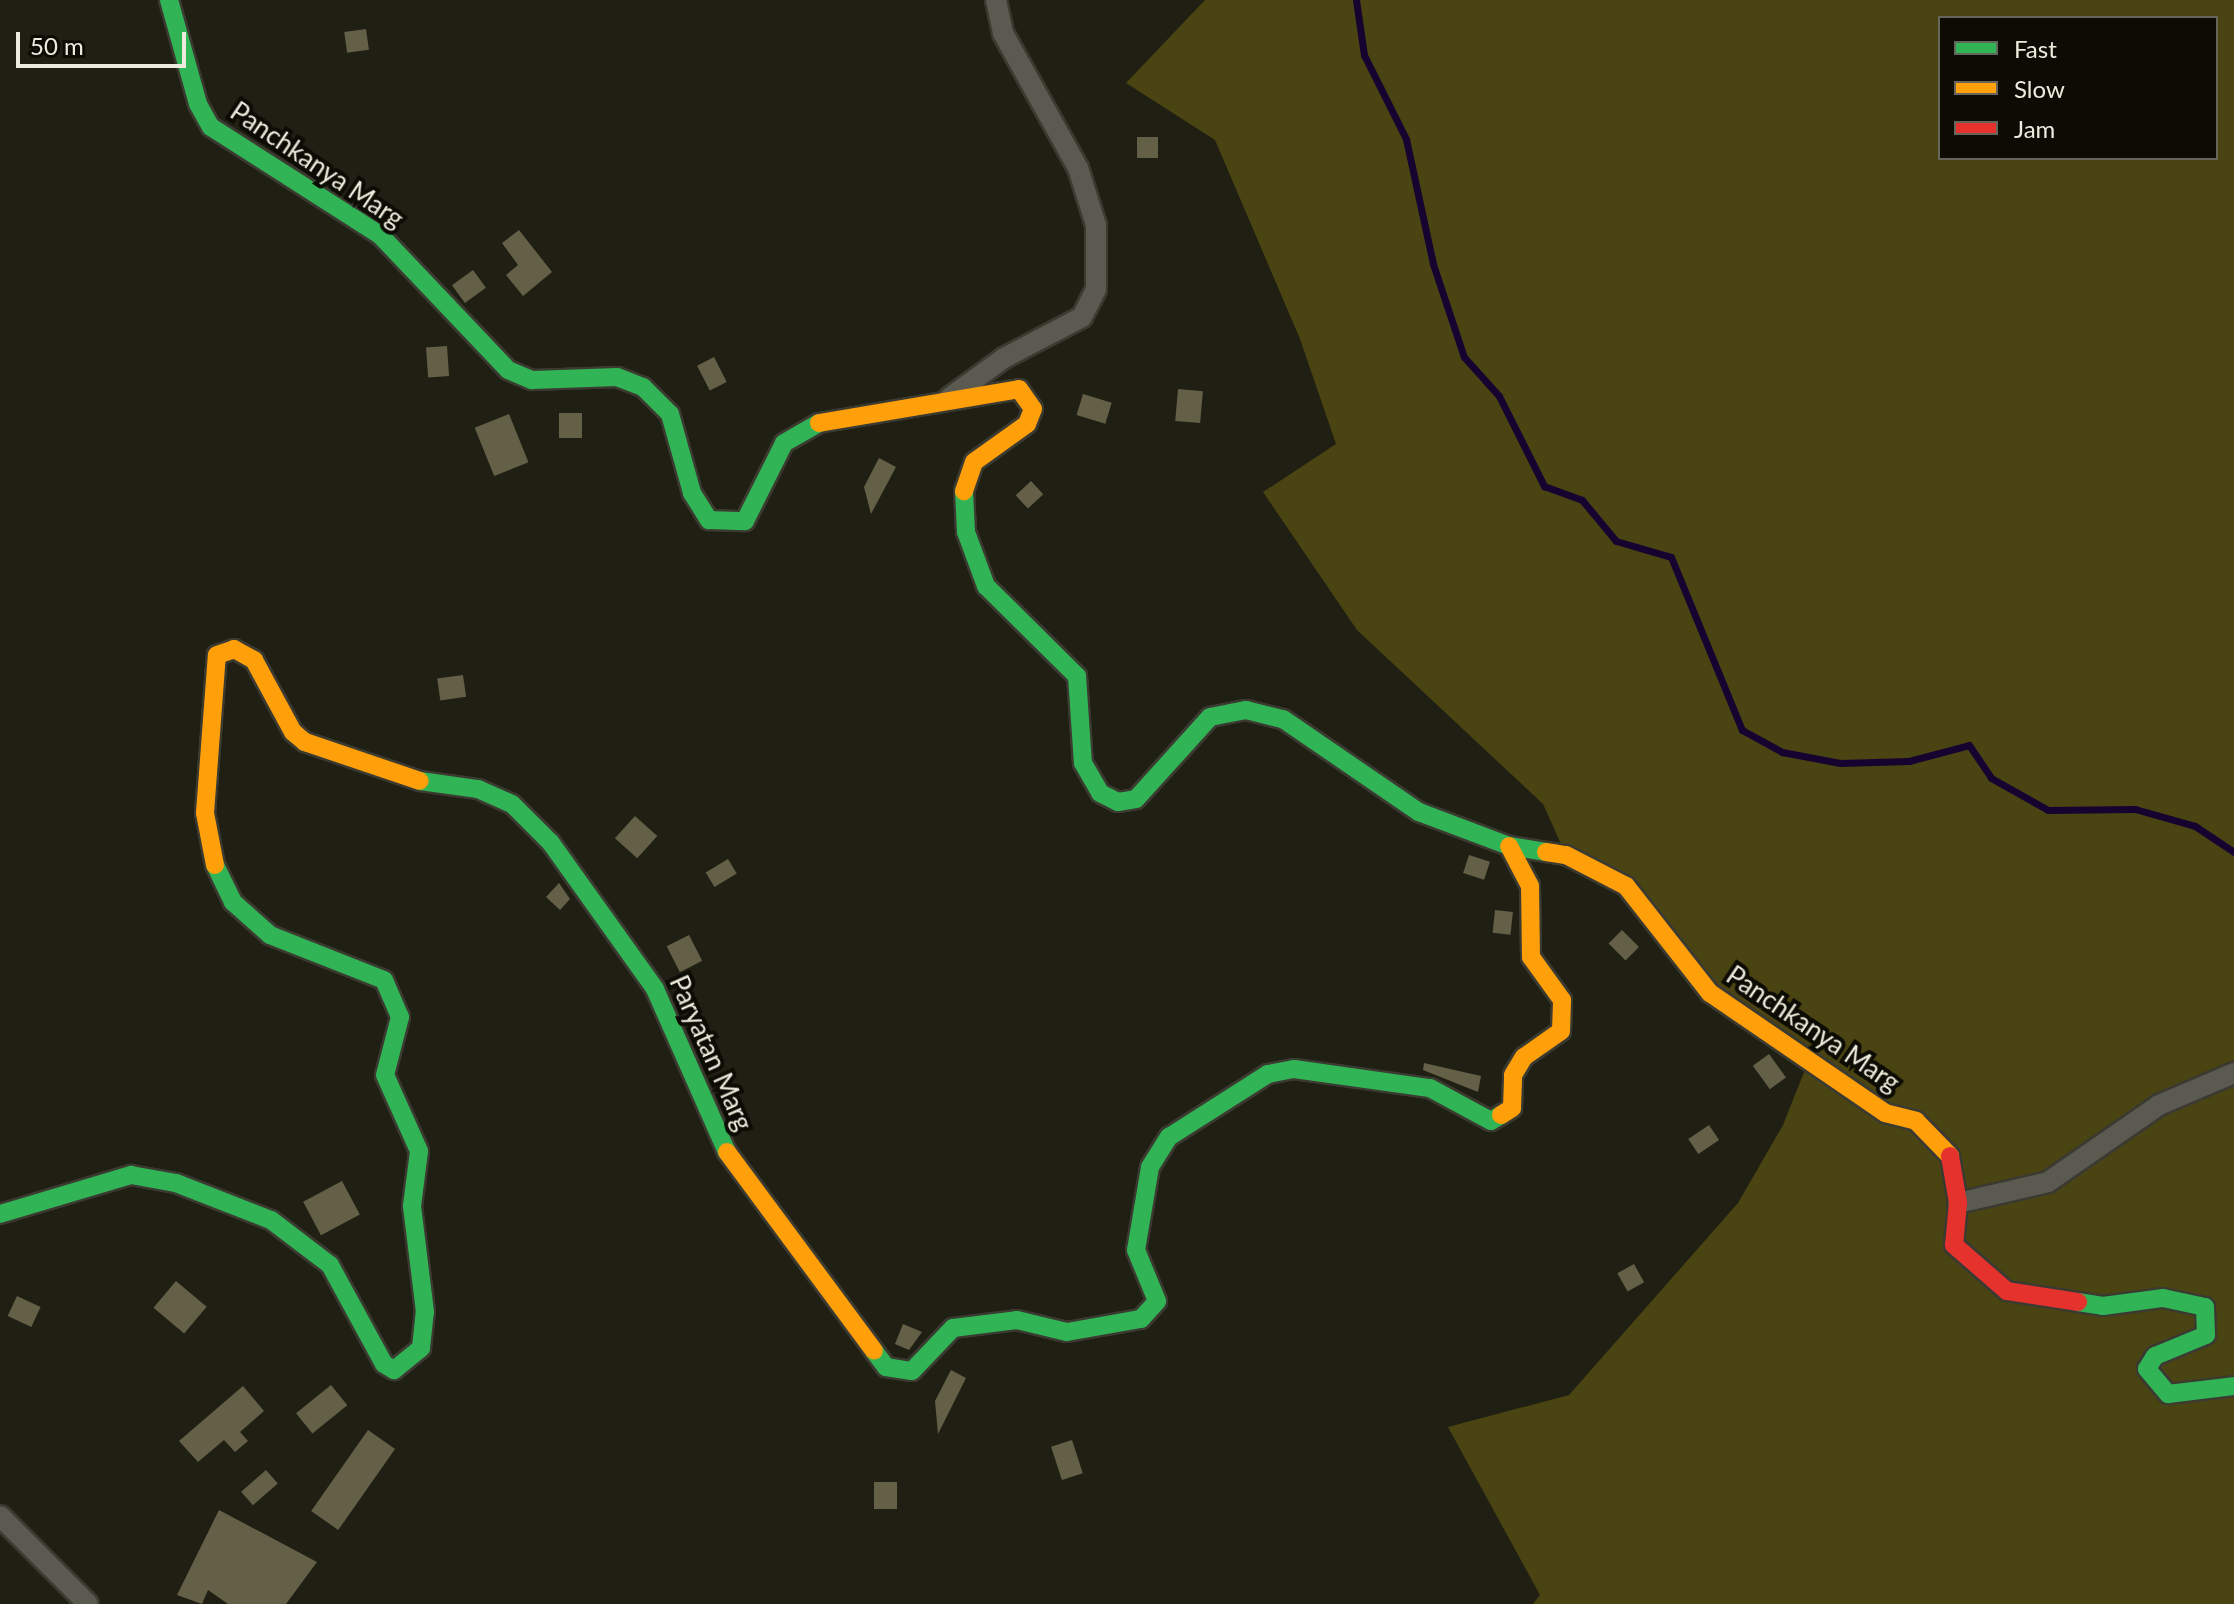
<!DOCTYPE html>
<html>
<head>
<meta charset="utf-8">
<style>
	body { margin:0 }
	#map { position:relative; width:2234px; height:1604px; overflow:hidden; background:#201f13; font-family:Lato,sans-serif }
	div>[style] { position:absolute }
	.forest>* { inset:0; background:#4a4312 }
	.stream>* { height:7px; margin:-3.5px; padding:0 3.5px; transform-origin:3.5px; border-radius:3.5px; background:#160330 }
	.building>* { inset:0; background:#636047; transform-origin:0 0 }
	.roads { filter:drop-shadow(2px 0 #3b3a31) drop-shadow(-2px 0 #3b3a31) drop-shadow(0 2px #3b3a31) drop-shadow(0 -2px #3b3a31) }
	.street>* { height:20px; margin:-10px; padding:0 10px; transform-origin:10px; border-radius:10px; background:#5b5a50 }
	.fast>* { height:18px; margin:-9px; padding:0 9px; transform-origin:9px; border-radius:9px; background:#30b455 }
	.slow>* { height:18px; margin:-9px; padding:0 9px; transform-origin:9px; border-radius:9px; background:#ff9f0a }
	.jam>* { height:18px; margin:-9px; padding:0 9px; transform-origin:9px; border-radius:9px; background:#e5322d }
	span { translate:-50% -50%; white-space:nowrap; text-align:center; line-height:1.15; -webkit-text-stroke:8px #0d0c04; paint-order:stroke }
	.street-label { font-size:26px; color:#ecebdd }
	.legend { position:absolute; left:1938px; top:16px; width:280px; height:144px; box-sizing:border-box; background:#0d0c04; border:2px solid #66655b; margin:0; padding:10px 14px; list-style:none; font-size:24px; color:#ecebdd }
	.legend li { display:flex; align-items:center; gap:16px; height:40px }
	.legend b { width:40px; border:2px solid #66655b }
	.scale { position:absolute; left:16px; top:32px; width:170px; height:36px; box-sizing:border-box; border:4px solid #ecebdd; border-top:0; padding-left:10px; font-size:24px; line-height:28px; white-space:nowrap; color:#ecebdd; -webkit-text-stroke:6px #0d0c04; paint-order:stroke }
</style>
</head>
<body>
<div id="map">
	<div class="forest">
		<div style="clip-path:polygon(evenodd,1205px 0,2234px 0,2234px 1604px,1533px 1604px,1540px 1595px,1448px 1427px,1569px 1395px,1738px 1203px,1783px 1125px,1808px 1062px,1710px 993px,1626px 886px,1566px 855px,1543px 804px,1357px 630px,1263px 492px,1336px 444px,1300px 339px,1215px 140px,1126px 83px,1205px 0,1940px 18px,2216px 18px,2216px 158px,1940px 158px,1940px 18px)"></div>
	</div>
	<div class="stream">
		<div style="left:1356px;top:0;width:56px;rotate:81.7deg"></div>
		<div style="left:1364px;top:55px;width:94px;rotate:63.4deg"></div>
		<div style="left:1406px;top:139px;width:128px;rotate:77.8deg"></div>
		<div style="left:1433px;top:264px;width:98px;rotate:71.6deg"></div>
		<div style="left:1464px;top:357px;width:52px;rotate:48.1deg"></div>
		<div style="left:1499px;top:396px;width:101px;rotate:63.4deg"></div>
		<div style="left:1544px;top:486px;width:40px;rotate:20.2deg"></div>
		<div style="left:1582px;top:500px;width:53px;rotate:50.3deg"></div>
		<div style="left:1616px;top:541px;width:57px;rotate:16.2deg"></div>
		<div style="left:1671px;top:557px;width:187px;rotate:67.7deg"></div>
		<div style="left:1742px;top:730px;width:46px;rotate:28.8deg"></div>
		<div style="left:1782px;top:752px;width:59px;rotate:10.7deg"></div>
		<div style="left:1840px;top:763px;width:69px;rotate:-1.7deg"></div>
		<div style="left:1909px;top:761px;width:62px;rotate:-14.9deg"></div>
		<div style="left:1969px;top:745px;width:40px;rotate:56deg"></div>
		<div style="left:1991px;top:778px;width:65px;rotate:29.3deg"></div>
		<div style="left:2048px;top:810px;width:87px;rotate:-0.7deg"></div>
		<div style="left:2135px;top:809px;width:62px;rotate:15.8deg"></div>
		<div style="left:2195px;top:826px;width:47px;rotate:33.7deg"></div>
	</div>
	<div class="building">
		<div style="left:366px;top:29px;width:21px;height:22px;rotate:82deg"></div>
		<div style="left:1137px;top:137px;width:21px;height:21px"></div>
		<div style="clip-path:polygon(519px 230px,552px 272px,523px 296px,506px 275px,518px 265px,502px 243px)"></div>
		<div style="left:473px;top:270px;width:22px;height:26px;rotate:54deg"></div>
		<div style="left:447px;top:346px;width:30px;height:21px;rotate:86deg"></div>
		<div style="left:714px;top:357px;width:28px;height:19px;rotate:63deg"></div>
		<div style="left:1178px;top:389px;width:25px;height:32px;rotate:5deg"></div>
		<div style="left:1083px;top:394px;width:30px;height:22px;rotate:17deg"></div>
		<div style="left:559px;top:413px;width:23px;height:25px"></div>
		<div style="left:509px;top:414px;width:52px;height:37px;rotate:68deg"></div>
		<div style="clip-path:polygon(879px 458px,896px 467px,871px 514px,864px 487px)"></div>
		<div style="left:1031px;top:481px;width:18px;height:21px;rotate:47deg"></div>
		<div style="left:463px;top:675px;width:22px;height:26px;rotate:82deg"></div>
		<div style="left:635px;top:816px;width:30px;height:30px;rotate:42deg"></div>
		<div style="left:1469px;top:855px;width:22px;height:19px;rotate:18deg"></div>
		<div style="left:728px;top:859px;width:17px;height:26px;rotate:59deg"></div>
		<div style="clip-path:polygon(559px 883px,570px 899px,560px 910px,546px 897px)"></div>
		<div style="left:1495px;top:910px;width:18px;height:23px;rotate:6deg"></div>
		<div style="left:1622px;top:930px;width:24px;height:19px;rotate:45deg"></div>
		<div style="left:689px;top:935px;width:29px;height:25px;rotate:63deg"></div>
		<div style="left:1769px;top:1054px;width:29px;height:20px;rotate:54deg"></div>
		<div style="clip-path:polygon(1424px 1063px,1481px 1076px,1478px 1092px,1423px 1070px)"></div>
		<div style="left:1709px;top:1125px;width:18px;height:25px;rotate:56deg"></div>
		<div style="left:342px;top:1181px;width:38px;height:44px;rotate:62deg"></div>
		<div style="left:1634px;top:1264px;width:21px;height:19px;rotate:61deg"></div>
		<div style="left:176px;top:1281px;width:40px;height:35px;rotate:40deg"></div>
		<div style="left:17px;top:1296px;width:26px;height:22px;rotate:25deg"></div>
		<div style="clip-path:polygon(903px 1324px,922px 1332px,909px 1350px,895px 1344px)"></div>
		<div style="clip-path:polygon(951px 1370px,966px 1378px,938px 1434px,935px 1401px)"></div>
		<div style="left:331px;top:1385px;width:26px;height:45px;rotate:51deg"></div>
		<div style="clip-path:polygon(243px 1386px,264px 1411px,240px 1432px,248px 1441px,235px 1452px,224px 1440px,198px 1462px,179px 1441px)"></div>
		<div style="left:368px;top:1430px;width:33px;height:99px;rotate:35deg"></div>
		<div style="left:1072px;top:1440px;width:35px;height:22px;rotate:72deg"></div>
		<div style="left:266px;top:1470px;width:18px;height:33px;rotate:49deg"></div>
		<div style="left:874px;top:1482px;width:23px;height:27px"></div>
		<div style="clip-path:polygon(219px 1510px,317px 1562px,286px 1604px,228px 1604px,208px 1590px,202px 1604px,177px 1595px)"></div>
	</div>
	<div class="roads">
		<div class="street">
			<div style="left:949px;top:398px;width:68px;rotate:-36deg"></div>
			<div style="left:1004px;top:358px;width:88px;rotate:-27.7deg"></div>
			<div style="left:1082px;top:317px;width:31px;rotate:-63deg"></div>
			<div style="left:1096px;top:289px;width:64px;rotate:-90deg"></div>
			<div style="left:1096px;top:225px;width:60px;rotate:-107.5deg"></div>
			<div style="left:1078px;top:168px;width:154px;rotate:-119.1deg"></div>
			<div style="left:1003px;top:33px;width:34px;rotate:-102deg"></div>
			<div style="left:1958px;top:1203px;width:92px;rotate:-13.1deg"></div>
			<div style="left:2048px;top:1182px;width:135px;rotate:-34.7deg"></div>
			<div style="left:2159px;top:1105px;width:82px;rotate:-23.1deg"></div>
			<div style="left:0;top:1516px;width:124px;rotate:45deg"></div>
		</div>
		<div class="fast">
			<div style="left:169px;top:0;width:108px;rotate:74.4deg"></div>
			<div style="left:198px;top:104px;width:26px;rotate:61deg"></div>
			<div style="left:211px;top:127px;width:201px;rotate:32.6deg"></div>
			<div style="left:380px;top:235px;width:186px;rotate:46.5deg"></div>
			<div style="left:508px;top:370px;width:26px;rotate:23deg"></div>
			<div style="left:532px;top:380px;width:85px;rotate:-2deg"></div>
			<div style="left:617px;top:377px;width:28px;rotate:21deg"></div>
			<div style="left:643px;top:387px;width:38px;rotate:45deg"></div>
			<div style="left:670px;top:414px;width:82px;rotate:74.4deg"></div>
			<div style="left:692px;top:493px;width:32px;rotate:58deg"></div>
			<div style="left:709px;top:520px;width:36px;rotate:2deg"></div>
			<div style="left:745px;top:521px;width:87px;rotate:-63.4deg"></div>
			<div style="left:784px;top:443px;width:40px;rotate:-29.7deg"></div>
			<div style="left:964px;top:491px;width:41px;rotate:87.2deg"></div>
			<div style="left:966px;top:532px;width:58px;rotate:69.7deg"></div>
			<div style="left:986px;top:586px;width:128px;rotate:44.7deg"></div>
			<div style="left:1077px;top:676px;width:87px;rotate:86.1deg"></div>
			<div style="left:1083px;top:763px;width:34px;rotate:60deg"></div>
			<div style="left:1100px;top:793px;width:20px;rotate:27deg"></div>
			<div style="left:1118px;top:802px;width:18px;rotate:-9deg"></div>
			<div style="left:1136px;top:799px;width:110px;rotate:-47.9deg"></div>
			<div style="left:1210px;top:717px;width:37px;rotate:-11deg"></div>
			<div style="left:1246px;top:710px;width:38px;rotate:14deg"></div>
			<div style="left:1283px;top:719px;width:165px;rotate:34.4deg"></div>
			<div style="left:1419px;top:812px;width:96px;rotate:20.7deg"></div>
			<div style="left:1509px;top:846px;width:37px;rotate:9deg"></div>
			<div style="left:420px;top:781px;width:59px;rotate:7.9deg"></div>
			<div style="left:478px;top:789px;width:37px;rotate:24deg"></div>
			<div style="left:512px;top:804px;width:55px;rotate:45deg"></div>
			<div style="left:551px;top:843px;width:179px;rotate:54.5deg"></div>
			<div style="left:655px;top:989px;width:178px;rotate:66.2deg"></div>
			<div style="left:0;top:1214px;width:137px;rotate:-16.6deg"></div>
			<div style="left:131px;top:1175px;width:46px;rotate:10.1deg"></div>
			<div style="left:176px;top:1183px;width:102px;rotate:21.3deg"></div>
			<div style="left:271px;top:1220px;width:74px;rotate:37.3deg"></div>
			<div style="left:330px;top:1265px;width:113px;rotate:61.4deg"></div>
			<div style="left:384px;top:1364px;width:12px;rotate:31deg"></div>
			<div style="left:394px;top:1370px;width:35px;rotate:-39deg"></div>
			<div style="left:421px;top:1348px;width:36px;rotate:-84deg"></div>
			<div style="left:425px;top:1312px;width:107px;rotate:-97deg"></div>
			<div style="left:412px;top:1206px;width:55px;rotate:-82.7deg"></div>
			<div style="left:419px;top:1151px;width:83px;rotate:-114.1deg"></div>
			<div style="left:385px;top:1075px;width:60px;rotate:-75.5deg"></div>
			<div style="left:400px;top:1017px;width:40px;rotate:-113.4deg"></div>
			<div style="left:384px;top:980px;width:123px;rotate:-158.5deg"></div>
			<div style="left:270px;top:935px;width:50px;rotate:-138.3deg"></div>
			<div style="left:233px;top:902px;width:41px;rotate:-115.9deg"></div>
			<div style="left:2078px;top:1302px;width:25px;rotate:9deg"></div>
			<div style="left:2103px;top:1306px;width:61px;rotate:-7.6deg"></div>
			<div style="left:2163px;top:1298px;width:43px;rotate:12.1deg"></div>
			<div style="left:2205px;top:1307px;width:28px;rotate:88deg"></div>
			<div style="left:2206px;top:1335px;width:55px;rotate:157.6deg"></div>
			<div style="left:2155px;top:1356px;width:15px;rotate:122deg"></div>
			<div style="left:2147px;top:1369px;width:33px;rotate:50deg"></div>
			<div style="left:2168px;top:1394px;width:66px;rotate:-6.9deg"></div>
			<div style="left:874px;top:1351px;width:20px;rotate:53deg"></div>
			<div style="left:886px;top:1367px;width:26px;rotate:9deg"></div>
			<div style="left:912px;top:1371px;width:59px;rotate:-46.4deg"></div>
			<div style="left:953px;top:1328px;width:64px;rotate:-7.1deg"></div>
			<div style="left:1017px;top:1320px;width:51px;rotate:13.5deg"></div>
			<div style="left:1067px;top:1332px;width:75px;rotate:-10deg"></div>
			<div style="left:1141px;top:1319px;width:24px;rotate:-48deg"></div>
			<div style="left:1157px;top:1301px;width:55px;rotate:-112.4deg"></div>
			<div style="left:1136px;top:1250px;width:84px;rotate:-80.4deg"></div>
			<div style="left:1150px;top:1167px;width:36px;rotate:-58deg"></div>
			<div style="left:1169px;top:1137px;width:117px;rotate:-32.5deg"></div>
			<div style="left:1268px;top:1074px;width:26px;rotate:-11deg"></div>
			<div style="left:1294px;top:1069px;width:137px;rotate:8deg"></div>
			<div style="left:1430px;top:1088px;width:69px;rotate:28.4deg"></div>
			<div style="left:1491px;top:1121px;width:12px;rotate:-31deg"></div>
		</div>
		<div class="slow">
			<div style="left:819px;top:423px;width:203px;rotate:-9.6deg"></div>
			<div style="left:1019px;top:389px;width:24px;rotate:55deg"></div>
			<div style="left:1033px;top:409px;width:16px;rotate:112deg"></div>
			<div style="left:1027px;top:424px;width:65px;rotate:144.4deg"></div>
			<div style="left:974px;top:462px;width:31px;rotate:109deg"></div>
			<div style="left:1546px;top:852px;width:20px;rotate:9deg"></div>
			<div style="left:1566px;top:855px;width:68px;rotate:27.3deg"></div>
			<div style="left:1626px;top:886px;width:136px;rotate:51.9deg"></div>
			<div style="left:1710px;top:993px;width:212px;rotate:34.4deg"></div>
			<div style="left:1885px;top:1113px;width:32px;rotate:14deg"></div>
			<div style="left:1916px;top:1121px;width:49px;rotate:45.8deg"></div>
			<div style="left:215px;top:865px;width:53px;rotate:-100.9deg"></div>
			<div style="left:205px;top:813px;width:158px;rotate:-85.7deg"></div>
			<div style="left:217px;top:655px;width:18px;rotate:-19deg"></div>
			<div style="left:234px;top:649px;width:23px;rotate:29deg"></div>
			<div style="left:254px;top:660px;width:82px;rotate:61.6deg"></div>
			<div style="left:293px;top:732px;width:16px;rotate:40deg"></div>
			<div style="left:305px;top:742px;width:121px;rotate:18.7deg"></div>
			<div style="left:1501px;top:1115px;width:13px;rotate:-32deg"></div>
			<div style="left:1512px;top:1108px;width:33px;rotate:-88deg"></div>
			<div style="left:1513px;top:1075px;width:21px;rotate:-59deg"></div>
			<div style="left:1524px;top:1057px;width:45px;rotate:-35.1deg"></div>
			<div style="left:1561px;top:1031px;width:31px;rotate:-88deg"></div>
			<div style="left:1562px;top:1000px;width:53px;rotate:-125.8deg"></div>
			<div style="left:1531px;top:957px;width:71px;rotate:-90.8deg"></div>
			<div style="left:1530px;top:886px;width:45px;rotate:-117.7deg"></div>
			<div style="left:727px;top:1152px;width:247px;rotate:53.5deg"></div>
		</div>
		<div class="jam">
			<div style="left:1950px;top:1156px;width:48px;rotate:80.3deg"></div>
			<div style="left:1958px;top:1203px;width:42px;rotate:95.4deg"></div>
			<div style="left:1954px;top:1245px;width:70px;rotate:41deg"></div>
			<div style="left:2007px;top:1291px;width:72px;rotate:8.8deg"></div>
		</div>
	</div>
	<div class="street-label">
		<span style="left:317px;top:165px;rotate:34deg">Panchkanya Marg</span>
		<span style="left:1813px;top:1029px;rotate:34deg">Panchkanya Marg</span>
		<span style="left:711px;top:1053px;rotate:66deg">Paryatan Marg</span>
	</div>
	<ul class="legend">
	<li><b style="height:10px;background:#30b455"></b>Fast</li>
	<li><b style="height:10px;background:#ff9f0a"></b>Slow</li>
	<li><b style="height:10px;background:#e5322d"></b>Jam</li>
	</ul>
	<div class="scale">50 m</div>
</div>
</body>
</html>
